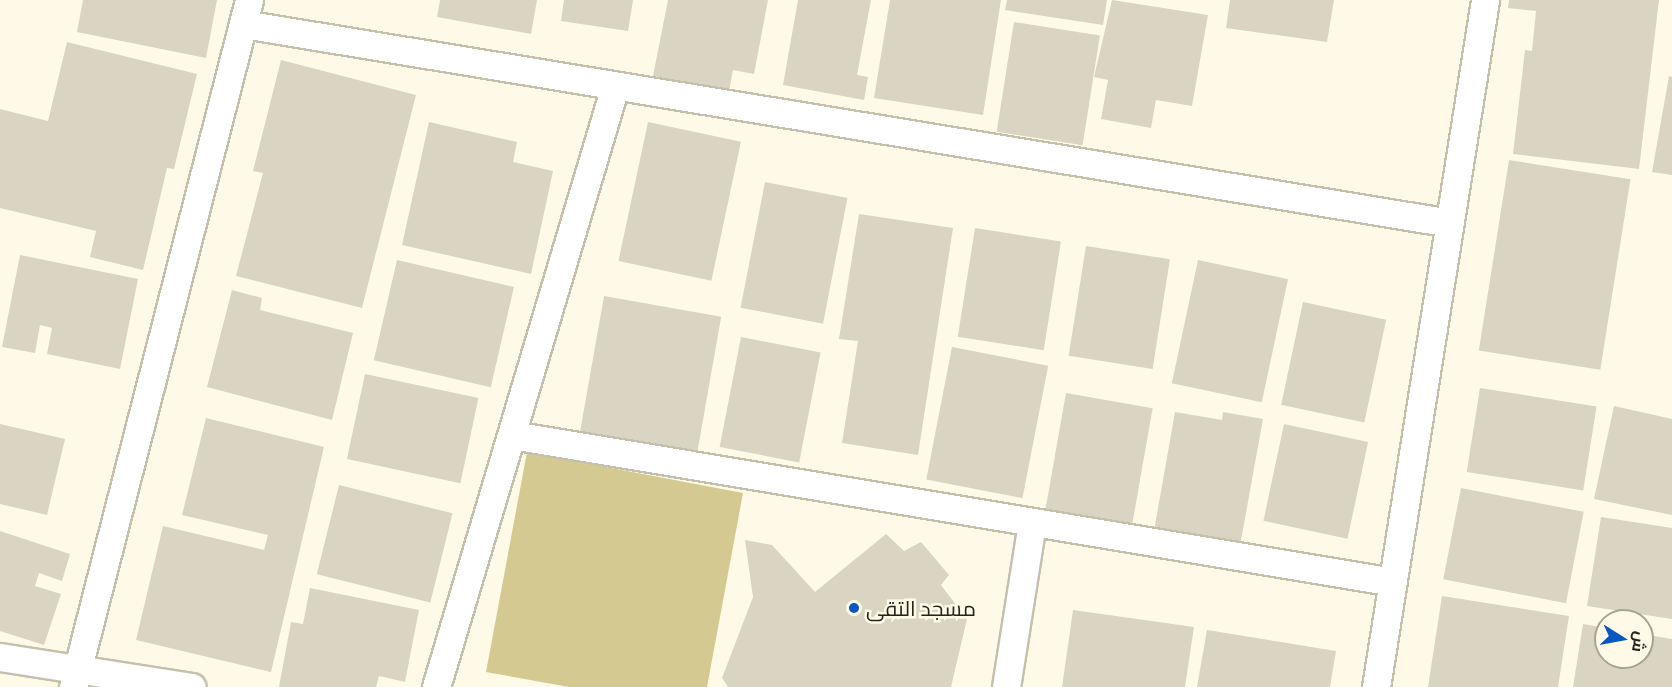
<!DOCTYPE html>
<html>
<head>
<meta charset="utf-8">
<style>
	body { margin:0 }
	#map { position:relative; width:1672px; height:687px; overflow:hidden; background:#fefae7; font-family:"IBM Plex Serif",Cairo,serif }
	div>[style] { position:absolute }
	.green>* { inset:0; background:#d4c990 }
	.building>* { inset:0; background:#d9d5c2; transform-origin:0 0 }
	.roads { filter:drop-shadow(2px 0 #c4c0ae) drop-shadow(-2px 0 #c4c0ae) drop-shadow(0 2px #c4c0ae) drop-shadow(0 -2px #c4c0ae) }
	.minor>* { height:27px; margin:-13.5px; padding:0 13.5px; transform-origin:13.5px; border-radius:13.5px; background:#fff }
	.dots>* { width:16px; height:16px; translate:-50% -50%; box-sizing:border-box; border:3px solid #fefae7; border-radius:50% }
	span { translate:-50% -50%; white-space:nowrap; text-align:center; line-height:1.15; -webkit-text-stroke:5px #fefae7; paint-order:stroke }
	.poi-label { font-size:21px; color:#24231c }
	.left { translate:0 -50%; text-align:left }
	.north { position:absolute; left:1594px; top:609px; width:60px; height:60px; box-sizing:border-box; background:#fefae7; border:2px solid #a7a496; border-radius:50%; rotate:101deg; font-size:16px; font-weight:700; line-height:24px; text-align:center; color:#24231c }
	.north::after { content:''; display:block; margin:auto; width:21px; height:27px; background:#0957c1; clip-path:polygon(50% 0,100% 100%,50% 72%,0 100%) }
</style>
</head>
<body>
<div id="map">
	<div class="green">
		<div style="clip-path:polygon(527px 452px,743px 493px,707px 687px,569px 687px,486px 672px)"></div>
	</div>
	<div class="building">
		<div style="clip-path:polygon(83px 0,217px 0,206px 58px,77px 32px)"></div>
		<div style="clip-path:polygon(440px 0,537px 0,531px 34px,437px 17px)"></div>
		<div style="clip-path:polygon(564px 0,633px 0,628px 31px,561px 21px)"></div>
		<div style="clip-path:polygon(668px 0,768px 0,754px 74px,733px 70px,729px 91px,653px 76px)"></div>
		<div style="clip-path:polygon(798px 0,871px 0,857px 75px,868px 77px,864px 100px,783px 85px)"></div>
		<div style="clip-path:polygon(890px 0,1001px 0,983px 115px,874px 98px)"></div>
		<div style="clip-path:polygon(1007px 0,1107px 0,1103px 25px,1005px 10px)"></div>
		<div style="clip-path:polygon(1112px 0,1208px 15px,1192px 106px,1156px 100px,1151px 128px,1101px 119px,1108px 80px,1094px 77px)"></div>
		<div style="clip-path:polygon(1230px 0,1334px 0,1327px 42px,1226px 28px)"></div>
		<div style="clip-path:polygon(1509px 0,1659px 0,1639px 169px,1513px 154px,1525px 50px,1532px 51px,1536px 11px,1508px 8px)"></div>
		<div style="left:1014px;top:22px;width:87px;height:111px;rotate:9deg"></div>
		<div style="clip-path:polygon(67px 42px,197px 74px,174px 169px,167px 168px,143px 270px,90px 257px,96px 231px,0 208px,0 109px,48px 121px)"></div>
		<div style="clip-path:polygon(281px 60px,416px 95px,362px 308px,236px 276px,263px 173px,253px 171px)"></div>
		<div style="clip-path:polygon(1669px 76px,1672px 77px,1672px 175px,1652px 172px)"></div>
		<div style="clip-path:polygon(429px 122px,517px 142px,513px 162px,553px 171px,531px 274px,402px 245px)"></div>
		<div style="left:648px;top:122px;width:95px;height:142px;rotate:12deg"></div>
		<div style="left:1509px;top:160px;width:123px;height:193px;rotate:9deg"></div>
		<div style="left:765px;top:182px;width:84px;height:128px;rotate:11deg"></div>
		<div style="clip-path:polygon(859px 214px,953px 228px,918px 455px,842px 443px,858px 341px,839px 339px)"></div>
		<div style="left:975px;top:228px;width:87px;height:110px;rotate:9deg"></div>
		<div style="left:1086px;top:246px;width:85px;height:111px;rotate:9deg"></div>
		<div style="clip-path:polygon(20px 255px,138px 279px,120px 369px,47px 354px,52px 328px,40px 325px,35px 353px,2px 347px)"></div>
		<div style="left:397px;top:260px;width:120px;height:103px;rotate:13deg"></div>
		<div style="left:1198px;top:260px;width:92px;height:126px;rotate:12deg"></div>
		<div style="clip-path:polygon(232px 290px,262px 298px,260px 310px,353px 333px,332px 420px,207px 387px)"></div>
		<div style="left:604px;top:296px;width:119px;height:139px;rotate:10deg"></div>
		<div style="left:1303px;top:302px;width:85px;height:105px;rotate:12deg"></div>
		<div style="left:741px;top:337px;width:81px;height:112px;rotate:11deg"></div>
		<div style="left:952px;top:347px;width:98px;height:135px;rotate:11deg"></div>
		<div style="left:365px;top:374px;width:116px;height:87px;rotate:12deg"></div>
		<div style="left:1480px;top:388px;width:118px;height:85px;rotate:9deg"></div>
		<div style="left:1066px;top:393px;width:88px;height:122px;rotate:10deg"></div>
		<div style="clip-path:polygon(1614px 406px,1672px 419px,1672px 515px,1594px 499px)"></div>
		<div style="clip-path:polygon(1175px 412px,1222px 420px,1223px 412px,1263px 419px,1240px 546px,1154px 531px)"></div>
		<div style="clip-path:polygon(206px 418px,324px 447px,271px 672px,136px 640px,163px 526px,264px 550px,268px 535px,182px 515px)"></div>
		<div style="clip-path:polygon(0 424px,65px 439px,47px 515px,0 504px)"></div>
		<div style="left:1284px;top:424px;width:86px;height:99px;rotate:12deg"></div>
		<div style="left:339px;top:485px;width:117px;height:92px;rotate:14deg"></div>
		<div style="left:1461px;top:488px;width:125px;height:93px;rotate:11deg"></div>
		<div style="clip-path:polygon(1601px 517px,1672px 528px,1672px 619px,1587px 606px)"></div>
		<div style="clip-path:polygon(0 531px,70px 554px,62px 581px,39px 573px,35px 586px,61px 594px,44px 645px,0 631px)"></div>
		<div style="clip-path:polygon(886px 534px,904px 551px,921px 542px,949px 575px,941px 585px,967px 619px,951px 687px,728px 687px,722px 678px,753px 597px,745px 540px,772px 545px,815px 592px)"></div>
		<div style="clip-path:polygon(310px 588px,419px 610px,405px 682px,379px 676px,376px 687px,279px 687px,291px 622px,303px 624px)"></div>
		<div style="clip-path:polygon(1442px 596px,1569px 616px,1558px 687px,1428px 687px)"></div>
		<div style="clip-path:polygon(1073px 610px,1194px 627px,1185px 687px,1062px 687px)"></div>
		<div style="clip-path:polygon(1583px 624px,1606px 628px,1606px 657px,1642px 657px,1642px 634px,1672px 639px,1672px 687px,1573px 687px)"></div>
		<div style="clip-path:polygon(1207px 630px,1336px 651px,1330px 687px,1197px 687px)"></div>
	</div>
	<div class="roads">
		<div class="minor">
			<div style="left:243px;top:24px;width:1223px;rotate:9.36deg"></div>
			<div style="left:512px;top:435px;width:893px;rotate:9.47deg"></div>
			<div style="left:0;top:657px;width:194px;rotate:8.9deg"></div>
			<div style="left:73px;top:687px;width:709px;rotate:-75.63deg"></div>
			<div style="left:436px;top:687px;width:627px;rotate:-73.41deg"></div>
			<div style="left:1006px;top:687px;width:166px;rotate:-81deg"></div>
			<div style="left:1376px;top:687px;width:696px;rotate:-80.98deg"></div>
		</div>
	</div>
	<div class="dots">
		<div style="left:854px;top:608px;background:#0957c1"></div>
	</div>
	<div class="poi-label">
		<span class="left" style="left:866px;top:608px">مسجد التقى</span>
	</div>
	<div class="north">ش</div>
</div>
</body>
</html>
